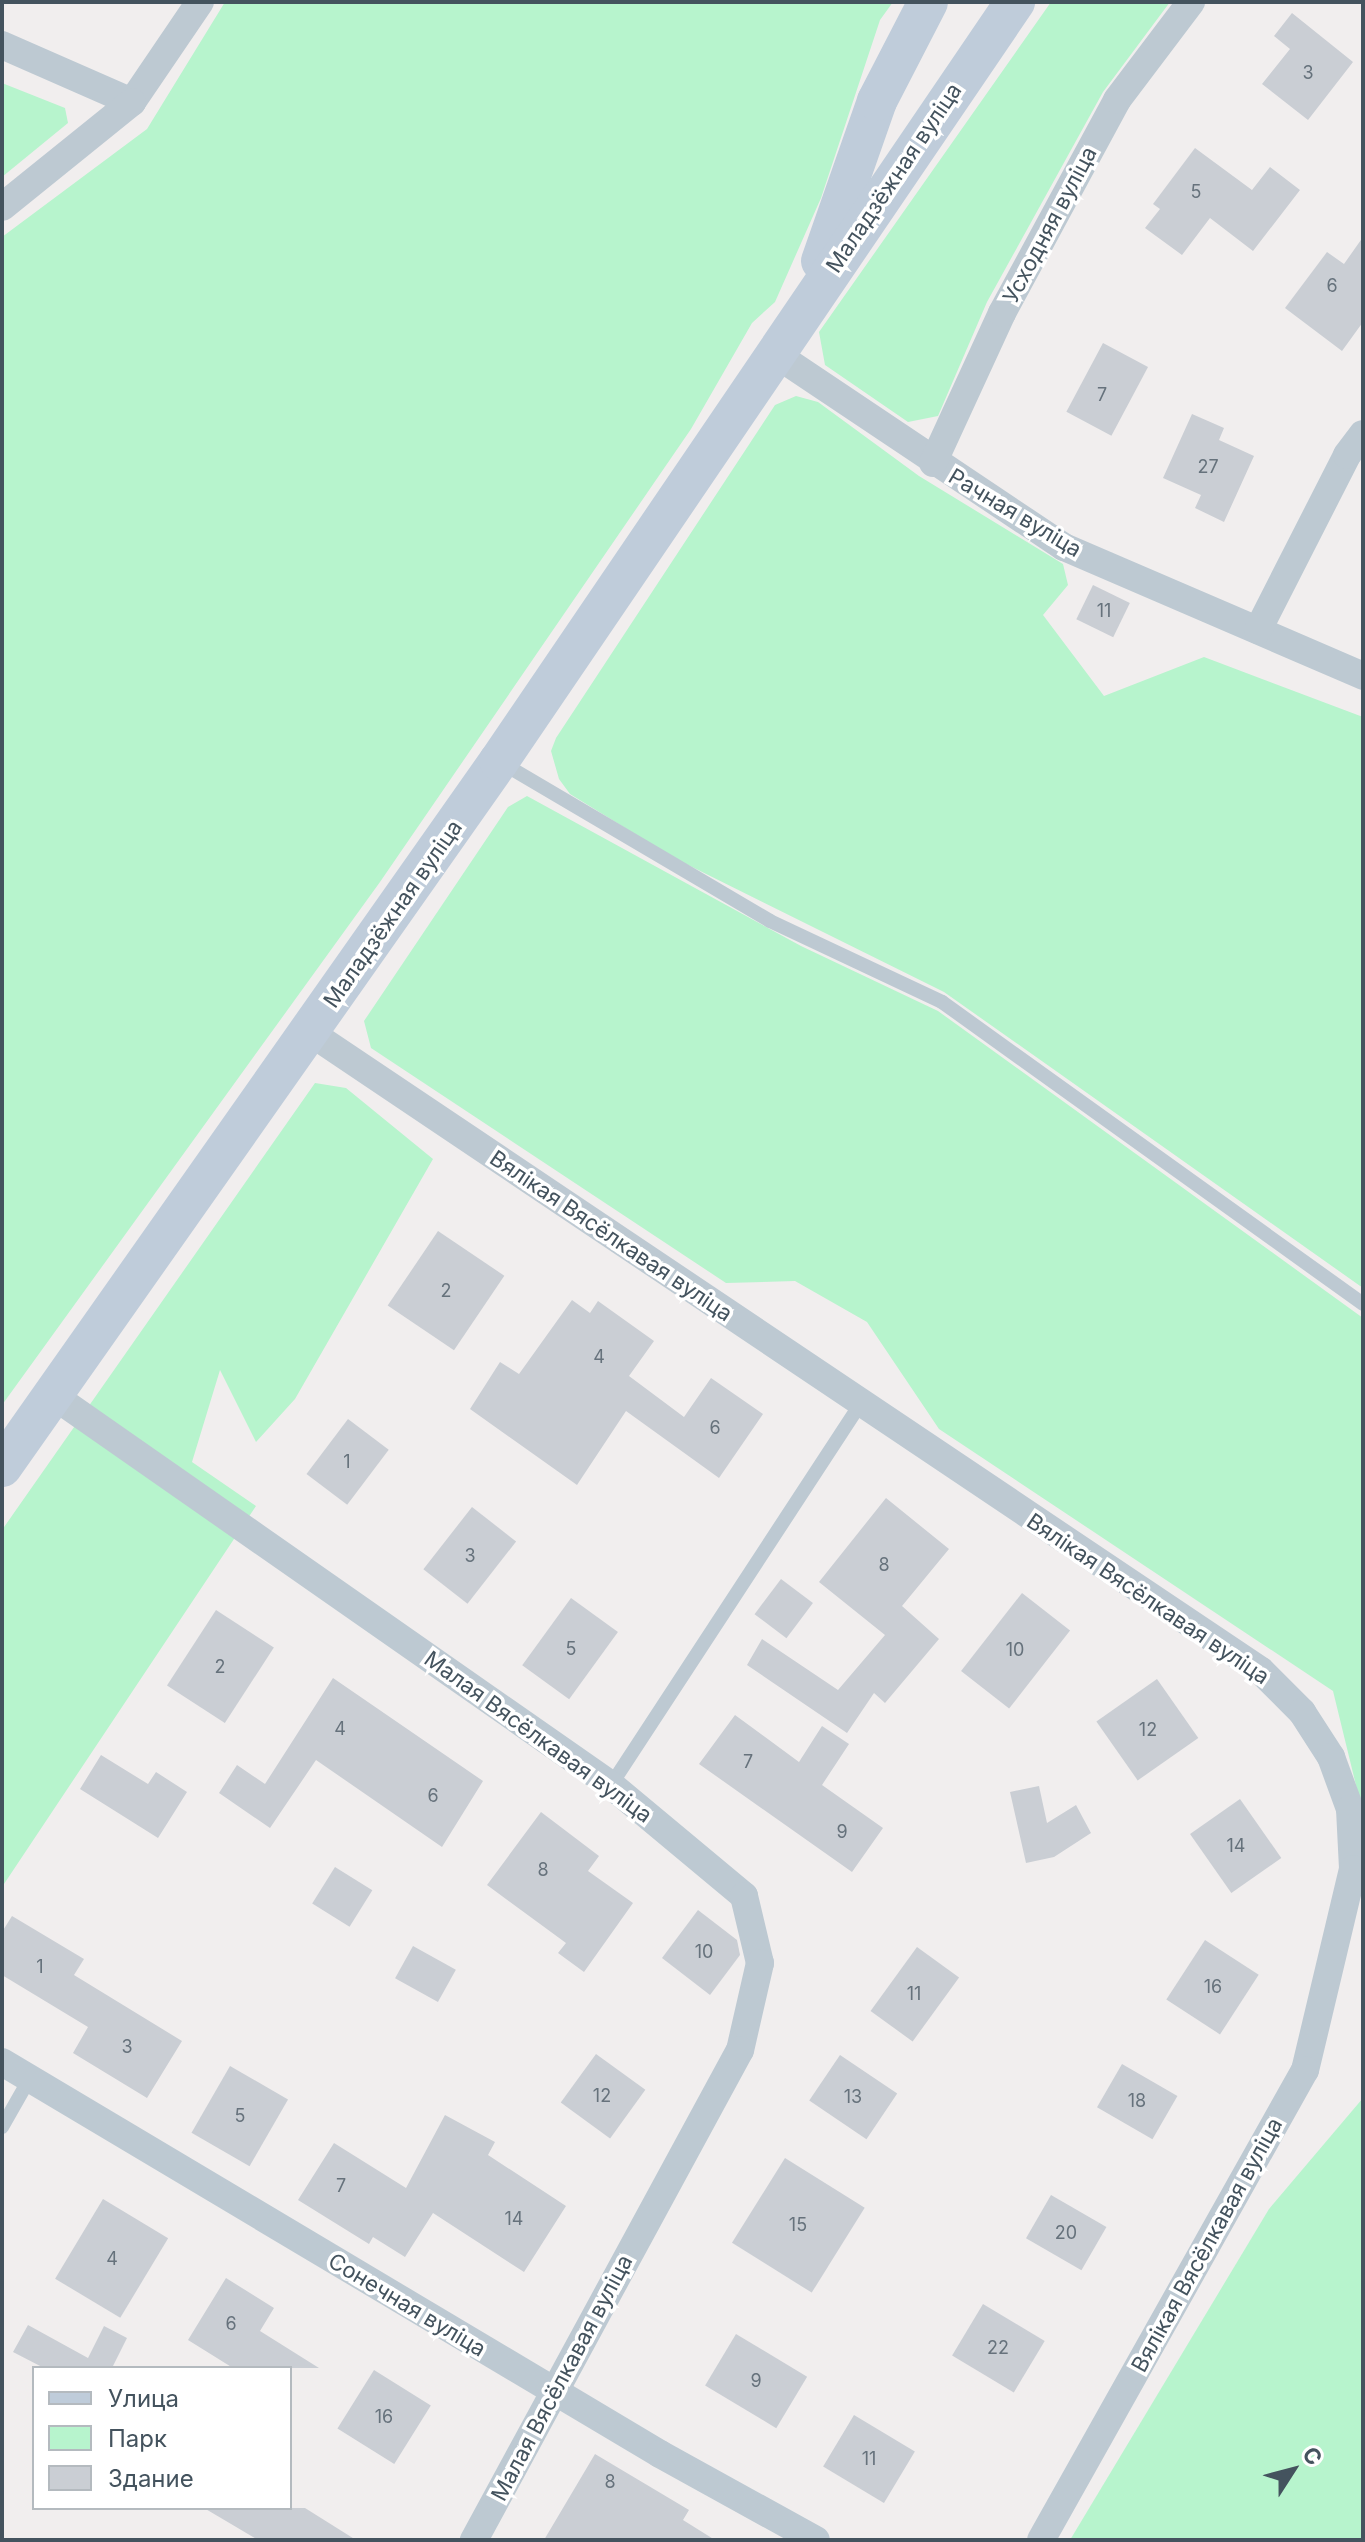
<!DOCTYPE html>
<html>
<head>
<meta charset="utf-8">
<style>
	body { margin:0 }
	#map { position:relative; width:1365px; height:2542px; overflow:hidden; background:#f1eeee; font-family:Inter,sans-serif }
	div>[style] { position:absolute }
	.green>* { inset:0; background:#b7f4cd }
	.building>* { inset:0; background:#caced4; transform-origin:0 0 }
	.lane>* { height:14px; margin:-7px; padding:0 7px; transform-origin:7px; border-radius:7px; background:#bdc9d2 }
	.street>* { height:28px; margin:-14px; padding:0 14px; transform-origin:14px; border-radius:14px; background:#bdc9d2 }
	.secondary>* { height:40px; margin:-20px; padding:0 20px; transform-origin:20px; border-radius:20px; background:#bfccda }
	span { translate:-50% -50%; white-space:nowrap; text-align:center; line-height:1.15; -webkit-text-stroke:7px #fff; paint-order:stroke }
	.number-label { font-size:18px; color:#66727c }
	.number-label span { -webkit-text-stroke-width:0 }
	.street-label { font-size:22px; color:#44535e }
	.frame { position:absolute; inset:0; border:4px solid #44535e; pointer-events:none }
	.legend { position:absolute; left:32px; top:2366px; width:260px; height:144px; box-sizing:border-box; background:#fff; border:2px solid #b4babf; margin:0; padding:10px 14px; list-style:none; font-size:24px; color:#44535e }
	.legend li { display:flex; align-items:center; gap:16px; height:40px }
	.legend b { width:40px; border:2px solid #b4babf }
	.north { position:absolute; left:1253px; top:2430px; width:80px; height:80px; -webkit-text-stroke:6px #fff; paint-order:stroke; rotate:54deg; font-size:22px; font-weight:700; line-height:32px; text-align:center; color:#44535e }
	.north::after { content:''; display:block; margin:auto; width:28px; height:36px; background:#44535e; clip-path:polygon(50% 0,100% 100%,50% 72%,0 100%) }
</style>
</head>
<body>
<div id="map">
	<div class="green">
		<div style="clip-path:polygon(225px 2px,893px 2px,880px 20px,821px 198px,775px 302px,752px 323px,691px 429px,380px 882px,2px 1405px,2px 237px,147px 129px)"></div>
		<div style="clip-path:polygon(1051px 2px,1170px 2px,1103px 92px,987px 302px,938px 416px,908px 422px,825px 365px,819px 332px)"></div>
		<div style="clip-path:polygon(2px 83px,65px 108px,68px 123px,2px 177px)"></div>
		<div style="clip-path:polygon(796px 396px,818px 402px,919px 476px,1063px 564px,1068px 585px,1043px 615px,1104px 696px,1204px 657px,1363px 717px,1363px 1288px,944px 992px,674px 858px,570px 794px,559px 779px,551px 751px,556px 738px,775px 405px)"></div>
		<div style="clip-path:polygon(527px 796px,801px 946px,938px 1011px,1363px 1318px,1363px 1814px,1333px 1691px,939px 1429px,867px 1322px,795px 1281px,726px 1283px,371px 1048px,364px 1021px,508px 807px)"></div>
		<div style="clip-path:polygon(315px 1083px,346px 1088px,433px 1159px,295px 1399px,256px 1442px,220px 1370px,192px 1462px,256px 1506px,2px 1887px,2px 1530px)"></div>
		<div style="clip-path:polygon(1363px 2098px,1363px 2540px,1070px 2540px,1269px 2209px)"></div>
	</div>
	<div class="building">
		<div style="clip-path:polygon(1292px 13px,1353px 62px,1308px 120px,1262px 84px,1290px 49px,1274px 36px)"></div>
		<div style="clip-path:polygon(1195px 148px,1252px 190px,1270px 167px,1300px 190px,1253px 251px,1210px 218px,1182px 255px,1145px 228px,1160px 209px,1153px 204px)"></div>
		<div style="clip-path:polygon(1363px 237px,1363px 322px,1342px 351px,1285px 308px,1327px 252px,1344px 264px)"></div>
		<div style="left:1103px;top:343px;width:51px;height:78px;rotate:28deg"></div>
		<div style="clip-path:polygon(1192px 414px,1224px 428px,1219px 440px,1254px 456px,1224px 522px,1195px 508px,1201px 495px,1163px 478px)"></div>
		<div style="left:1093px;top:585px;width:41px;height:38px;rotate:26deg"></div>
		<div style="left:438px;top:1231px;width:80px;height:90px;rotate:34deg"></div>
		<div style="clip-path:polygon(572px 1300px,590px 1313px,598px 1301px,654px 1341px,629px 1376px,684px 1417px,711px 1378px,763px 1414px,719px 1478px,626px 1411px,577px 1485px,470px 1409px,500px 1362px,519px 1374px)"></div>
		<div style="left:348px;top:1419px;width:51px;height:69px;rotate:37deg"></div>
		<div style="clip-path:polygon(886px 1498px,949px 1549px,902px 1606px,939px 1639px,885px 1703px,874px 1693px,847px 1733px,747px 1665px,762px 1639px,838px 1690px,885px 1635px,819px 1582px)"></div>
		<div style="left:472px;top:1507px;width:56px;height:79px;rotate:38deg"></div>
		<div style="left:781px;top:1579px;width:40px;height:44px;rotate:37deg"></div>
		<div style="left:1022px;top:1593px;width:61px;height:99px;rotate:38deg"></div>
		<div style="left:571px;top:1598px;width:58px;height:83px;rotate:36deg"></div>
		<div style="left:216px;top:1610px;width:69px;height:90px;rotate:33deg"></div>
		<div style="clip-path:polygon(333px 1678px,483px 1781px,442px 1847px,316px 1760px,270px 1828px,219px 1793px,237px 1765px,265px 1784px)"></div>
		<div style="left:1157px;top:1679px;width:72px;height:74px;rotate:55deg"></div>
		<div style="clip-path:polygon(735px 1715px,799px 1762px,822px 1726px,849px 1744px,822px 1785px,883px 1828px,852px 1872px,699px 1764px)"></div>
		<div style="clip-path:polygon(101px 1755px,148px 1784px,156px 1772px,187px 1792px,158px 1838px,80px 1789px)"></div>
		<div style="clip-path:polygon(1039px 1786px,1047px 1823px,1076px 1805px,1091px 1833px,1054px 1857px,1026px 1863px,1010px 1792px)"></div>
		<div style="left:1240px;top:1799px;width:72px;height:61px;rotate:55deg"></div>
		<div style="clip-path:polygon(541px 1812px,599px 1856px,588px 1871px,633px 1903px,584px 1972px,558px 1953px,566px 1943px,487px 1885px)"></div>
		<div style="left:335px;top:1867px;width:44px;height:43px;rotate:32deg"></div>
		<div style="clip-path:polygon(698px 1910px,737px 1940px,740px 1955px,710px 1995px,662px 1958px)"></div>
		<div style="clip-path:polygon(12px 1916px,84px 1959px,74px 1975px,182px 2041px,147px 2098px,73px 2053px,88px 2027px,2px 1975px,2px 1932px)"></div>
		<div style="left:1205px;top:1940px;width:64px;height:71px;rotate:33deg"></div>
		<div style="left:413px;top:1946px;width:49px;height:37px;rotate:29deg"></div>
		<div style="left:917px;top:1947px;width:52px;height:79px;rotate:36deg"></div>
		<div style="left:596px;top:2054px;width:61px;height:60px;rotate:36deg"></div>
		<div style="left:840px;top:2055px;width:69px;height:55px;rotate:34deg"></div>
		<div style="left:1122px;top:2064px;width:64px;height:50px;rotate:30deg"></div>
		<div style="left:230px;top:2066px;width:67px;height:77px;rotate:30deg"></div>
		<div style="clip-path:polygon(445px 2115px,495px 2142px,488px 2155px,566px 2206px,524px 2272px,433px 2213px,405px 2257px,373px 2237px,369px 2244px,298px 2200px,334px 2143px,406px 2188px)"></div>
		<div style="left:785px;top:2158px;width:94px;height:100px;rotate:32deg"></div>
		<div style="left:1051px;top:2195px;width:64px;height:50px;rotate:30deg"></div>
		<div style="left:103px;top:2199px;width:76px;height:93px;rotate:31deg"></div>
		<div style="clip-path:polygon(226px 2278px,274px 2308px,260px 2331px,319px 2368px,233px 2368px,188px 2340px)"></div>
		<div style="left:983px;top:2304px;width:72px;height:60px;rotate:31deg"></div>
		<div style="clip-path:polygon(28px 2325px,88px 2358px,104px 2326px,127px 2338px,112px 2368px,44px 2368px,13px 2352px)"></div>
		<div style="left:736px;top:2334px;width:83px;height:60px;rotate:31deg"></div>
		<div style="left:374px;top:2370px;width:67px;height:69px;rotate:32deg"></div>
		<div style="left:854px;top:2415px;width:71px;height:60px;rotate:31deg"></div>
		<div style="clip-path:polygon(595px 2454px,689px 2510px,683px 2520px,715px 2540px,544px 2540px)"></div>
		<div style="clip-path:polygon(204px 2508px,305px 2508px,356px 2540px,258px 2540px)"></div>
	</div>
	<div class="lane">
		<div style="left:502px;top:763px;width:311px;rotate:30.5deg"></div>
		<div style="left:770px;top:921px;width:190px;rotate:25.2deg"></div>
		<div style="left:942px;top:1002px;width:518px;rotate:35.65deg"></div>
		<div style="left:611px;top:1785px;width:455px;rotate:-56.8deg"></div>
		<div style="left:2px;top:2127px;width:56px;rotate:-60.3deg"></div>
	</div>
	<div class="street">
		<div style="left:2px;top:45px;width:142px;rotate:23.7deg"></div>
		<div style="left:132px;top:102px;width:121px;rotate:-55.8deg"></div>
		<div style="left:2px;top:207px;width:167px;rotate:-38.9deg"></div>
		<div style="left:774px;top:353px;width:349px;rotate:33.8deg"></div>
		<div style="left:1064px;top:547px;width:326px;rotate:23.3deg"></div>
		<div style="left:933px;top:463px;width:165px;rotate:-65.3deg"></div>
		<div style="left:1002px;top:313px;width:242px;rotate:-61.6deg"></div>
		<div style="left:1117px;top:100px;width:123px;rotate:-52.9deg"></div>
		<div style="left:1258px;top:630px;width:196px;rotate:-63deg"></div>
		<div style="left:1347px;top:455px;width:26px;rotate:-53deg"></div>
		<div style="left:311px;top:1033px;width:1144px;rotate:33.88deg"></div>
		<div style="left:1261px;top:1671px;width:58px;rotate:45deg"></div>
		<div style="left:1302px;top:1712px;width:54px;rotate:57.2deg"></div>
		<div style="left:1331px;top:1757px;width:55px;rotate:69.9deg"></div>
		<div style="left:1350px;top:1809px;width:60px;rotate:87.1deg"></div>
		<div style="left:1353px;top:1869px;width:207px;rotate:103.4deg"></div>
		<div style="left:1305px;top:2070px;width:539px;rotate:119.32deg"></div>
		<div style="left:54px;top:1396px;width:679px;rotate:34.93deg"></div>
		<div style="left:611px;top:1785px;width:173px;rotate:39.8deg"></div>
		<div style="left:744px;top:1896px;width:69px;rotate:76.6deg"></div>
		<div style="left:760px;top:1963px;width:89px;rotate:102.9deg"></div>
		<div style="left:740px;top:2050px;width:558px;rotate:118.5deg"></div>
		<div style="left:2px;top:2062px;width:766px;rotate:30.78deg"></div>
		<div style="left:660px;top:2454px;width:178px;rotate:28.9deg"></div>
	</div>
	<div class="secondary">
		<div style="left:821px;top:261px;width:170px;rotate:-70.7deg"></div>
		<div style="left:877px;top:101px;width:111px;rotate:-62.7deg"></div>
		<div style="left:2px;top:1467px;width:863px;rotate:-54.86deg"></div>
		<div style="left:499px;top:761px;width:918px;rotate:-55.79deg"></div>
	</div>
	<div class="number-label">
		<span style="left:1308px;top:73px">3</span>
		<span style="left:1196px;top:192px">5</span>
		<span style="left:1332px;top:286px">6</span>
		<span style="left:1102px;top:395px">7</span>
		<span style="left:1208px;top:467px">27</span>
		<span style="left:1104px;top:611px">11</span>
		<span style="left:446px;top:1291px">2</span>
		<span style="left:599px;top:1357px">4</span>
		<span style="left:715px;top:1428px">6</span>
		<span style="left:347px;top:1462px">1</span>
		<span style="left:470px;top:1556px">3</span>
		<span style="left:884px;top:1565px">8</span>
		<span style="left:571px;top:1649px">5</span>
		<span style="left:1015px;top:1650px">10</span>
		<span style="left:220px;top:1667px">2</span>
		<span style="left:340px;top:1729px">4</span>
		<span style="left:1148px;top:1730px">12</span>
		<span style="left:748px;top:1762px">7</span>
		<span style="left:433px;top:1796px">6</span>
		<span style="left:842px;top:1832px">9</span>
		<span style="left:1236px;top:1846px">14</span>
		<span style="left:543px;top:1870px">8</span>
		<span style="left:704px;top:1952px">10</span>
		<span style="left:40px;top:1967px">1</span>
		<span style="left:1213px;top:1987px">16</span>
		<span style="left:914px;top:1994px">11</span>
		<span style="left:127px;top:2047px">3</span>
		<span style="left:602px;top:2096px">12</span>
		<span style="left:853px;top:2097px">13</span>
		<span style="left:1137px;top:2101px">18</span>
		<span style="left:240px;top:2116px">5</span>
		<span style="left:341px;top:2186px">7</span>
		<span style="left:514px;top:2219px">14</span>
		<span style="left:798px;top:2225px">15</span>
		<span style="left:1066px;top:2233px">20</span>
		<span style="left:112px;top:2259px">4</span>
		<span style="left:231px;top:2324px">6</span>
		<span style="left:998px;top:2348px">22</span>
		<span style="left:756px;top:2381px">9</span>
		<span style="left:384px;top:2417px">16</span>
		<span style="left:869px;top:2459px">11</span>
		<span style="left:610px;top:2482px">8</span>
	</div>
	<div class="street-label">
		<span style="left:894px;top:178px;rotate:-56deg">Маладзёжная вуліца</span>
		<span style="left:1050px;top:225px;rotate:-62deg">Усходняя вуліца</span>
		<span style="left:1015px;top:513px;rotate:31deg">Рачная вуліца</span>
		<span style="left:393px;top:914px;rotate:-55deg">Маладзёжная вуліца</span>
		<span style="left:611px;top:1236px;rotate:34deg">Вялікая Вясёлкавая вуліца</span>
		<span style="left:1148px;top:1599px;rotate:34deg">Вялікая Вясёлкавая вуліца</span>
		<span style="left:538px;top:1737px;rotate:36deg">Малая Вясёлкавая вуліца</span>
		<span style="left:1207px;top:2245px;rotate:-61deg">Вялікая Вясёлкавая вуліца</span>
		<span style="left:407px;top:2305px;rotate:31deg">Сонечная вуліца</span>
		<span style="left:562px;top:2378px;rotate:-62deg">Малая Вясёлкавая вуліца</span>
	</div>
	<div class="frame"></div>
	<ul class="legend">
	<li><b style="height:10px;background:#bfccda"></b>Улица</li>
	<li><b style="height:22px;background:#b7f4cd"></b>Парк</li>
	<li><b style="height:22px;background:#caced4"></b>Здание</li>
	</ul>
	<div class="north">С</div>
</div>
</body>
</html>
